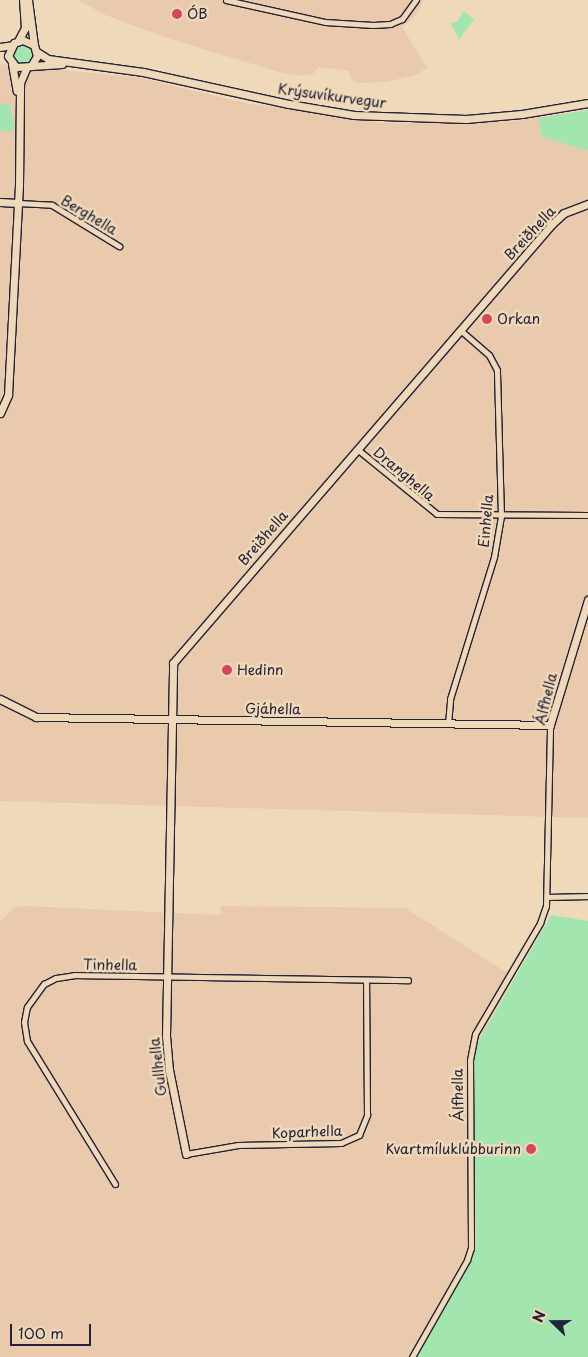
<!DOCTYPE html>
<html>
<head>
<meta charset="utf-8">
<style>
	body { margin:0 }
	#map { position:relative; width:588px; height:1357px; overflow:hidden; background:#f0d9b9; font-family:"Playpen Sans",sans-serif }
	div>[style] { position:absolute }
	.built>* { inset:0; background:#e9caac }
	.green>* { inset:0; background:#a3e5af }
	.round { border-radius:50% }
	.roads { filter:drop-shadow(1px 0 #22223b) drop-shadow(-1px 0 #22223b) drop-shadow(0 1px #22223b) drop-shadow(0 -1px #22223b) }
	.street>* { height:5px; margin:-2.5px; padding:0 2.5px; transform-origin:2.5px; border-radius:2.5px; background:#f0d9b9 }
	.secondary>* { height:7px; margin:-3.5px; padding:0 3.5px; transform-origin:3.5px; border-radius:3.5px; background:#f0d9b9 }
	.dots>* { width:14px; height:14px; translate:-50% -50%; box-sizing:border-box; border:2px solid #f0d9b9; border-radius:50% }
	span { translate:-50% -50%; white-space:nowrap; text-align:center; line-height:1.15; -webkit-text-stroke:5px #f0d9b9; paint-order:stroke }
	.poi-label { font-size:14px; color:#22223b }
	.left { translate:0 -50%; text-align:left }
	.right { translate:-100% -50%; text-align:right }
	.street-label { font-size:14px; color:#22223b }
	.north { position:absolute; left:528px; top:1297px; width:50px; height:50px; -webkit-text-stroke:4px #f0d9b9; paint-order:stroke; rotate:292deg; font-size:14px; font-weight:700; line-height:20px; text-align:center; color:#22223b }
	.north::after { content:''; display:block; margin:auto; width:18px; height:22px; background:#22223b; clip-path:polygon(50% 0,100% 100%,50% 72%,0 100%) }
	.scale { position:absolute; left:10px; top:1324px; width:81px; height:22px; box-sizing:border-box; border:2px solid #22223b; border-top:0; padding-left:6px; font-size:15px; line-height:18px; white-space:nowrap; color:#22223b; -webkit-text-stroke:4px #f0d9b9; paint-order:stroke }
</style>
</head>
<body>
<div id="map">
	<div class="built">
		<div style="clip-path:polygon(78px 0,424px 0,416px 15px,402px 27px,427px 68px,416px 75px,386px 82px,356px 83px,350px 78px,349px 71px,319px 67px,313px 74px,303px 76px,279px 72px,167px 38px,103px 14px)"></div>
		<div style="clip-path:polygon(0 64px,136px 77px,245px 103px,378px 123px,509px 122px,588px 110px,588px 818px,0 801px)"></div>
		<div style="clip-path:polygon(25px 906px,220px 915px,221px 906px,405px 908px,514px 977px,474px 1049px,476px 1249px,412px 1357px,0 1357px,0 922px,13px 908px)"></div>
	</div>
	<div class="green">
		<div style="clip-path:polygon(464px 11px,474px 19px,459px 40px,451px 23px,457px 22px)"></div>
		<div class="round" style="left:13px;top:44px;width:20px;height:20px"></div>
		<div style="clip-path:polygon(9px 103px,14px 125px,12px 132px,0 131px,0 104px)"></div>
		<div style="clip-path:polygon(588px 110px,588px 151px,541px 136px,539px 118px)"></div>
		<div style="clip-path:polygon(551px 915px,588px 921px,588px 1357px,412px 1357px,476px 1249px,474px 1049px)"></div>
	</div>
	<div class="roads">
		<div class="street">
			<div style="left:226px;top:0;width:101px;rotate:12.5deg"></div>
			<div style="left:325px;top:22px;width:48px;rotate:3.6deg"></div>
			<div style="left:373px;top:25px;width:17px;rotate:-3deg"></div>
			<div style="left:390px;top:24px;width:13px;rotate:-23deg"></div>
			<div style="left:402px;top:19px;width:24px;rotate:-54deg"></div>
			<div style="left:18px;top:203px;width:34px;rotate:3deg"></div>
			<div style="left:52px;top:205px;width:79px;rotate:31.5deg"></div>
			<div style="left:357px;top:449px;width:103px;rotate:39.1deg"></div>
			<div style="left:437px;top:514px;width:151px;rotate:0.4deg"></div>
			<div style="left:448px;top:724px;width:25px;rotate:-85deg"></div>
			<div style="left:450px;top:699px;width:149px;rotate:-72.8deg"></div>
			<div style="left:494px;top:557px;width:42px;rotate:-80.3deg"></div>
			<div style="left:501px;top:516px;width:146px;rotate:-91.6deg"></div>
			<div style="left:497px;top:370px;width:17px;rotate:-118deg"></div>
			<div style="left:489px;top:355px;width:38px;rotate:-139deg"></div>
			<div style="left:548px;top:897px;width:40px;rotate:-1.4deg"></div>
			<div style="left:186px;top:1154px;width:53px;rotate:-9.8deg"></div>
			<div style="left:238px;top:1145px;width:103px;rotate:-1.1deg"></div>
			<div style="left:341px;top:1143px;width:20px;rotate:-24deg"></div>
			<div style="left:359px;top:1135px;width:22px;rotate:-68deg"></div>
			<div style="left:367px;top:1115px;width:135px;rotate:-90.4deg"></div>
			<div style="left:115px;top:1184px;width:168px;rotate:-121.6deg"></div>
			<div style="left:27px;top:1041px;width:19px;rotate:-99deg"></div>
			<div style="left:24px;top:1022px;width:15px;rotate:-79deg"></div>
			<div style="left:27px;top:1007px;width:29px;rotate:-54deg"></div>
			<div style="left:44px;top:984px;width:13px;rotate:-27deg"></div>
			<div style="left:56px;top:978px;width:18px;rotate:-9deg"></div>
			<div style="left:74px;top:975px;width:334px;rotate:0.9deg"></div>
			<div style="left:412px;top:1357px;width:112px;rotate:-60.4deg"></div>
			<div style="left:467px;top:1260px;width:13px;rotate:-72deg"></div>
			<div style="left:471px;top:1248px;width:188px;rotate:-90.3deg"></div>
			<div style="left:470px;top:1060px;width:26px;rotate:-79deg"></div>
			<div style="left:475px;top:1034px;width:129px;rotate:-59.6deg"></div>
			<div style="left:540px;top:923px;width:18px;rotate:-71deg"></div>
			<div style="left:546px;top:906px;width:181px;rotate:-88.7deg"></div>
		</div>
		<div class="secondary">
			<div style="left:28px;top:0;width:45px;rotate:82.4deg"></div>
			<div style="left:18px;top:41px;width:15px;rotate:-62deg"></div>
			<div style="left:25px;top:28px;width:28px;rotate:-94deg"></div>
			<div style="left:0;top:47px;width:12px;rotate:-9deg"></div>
			<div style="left:37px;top:52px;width:13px;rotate:32deg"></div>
			<div style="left:48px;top:59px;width:96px;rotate:7.8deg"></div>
			<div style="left:143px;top:72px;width:149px;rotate:12.4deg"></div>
			<div style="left:289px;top:104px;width:66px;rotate:9.6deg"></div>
			<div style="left:354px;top:115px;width:112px;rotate:2deg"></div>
			<div style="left:466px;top:119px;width:56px;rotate:-5.1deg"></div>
			<div style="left:522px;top:114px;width:67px;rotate:-9.5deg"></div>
			<div style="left:12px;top:64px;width:27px;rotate:80deg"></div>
			<div style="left:31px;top:66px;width:12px;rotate:-59deg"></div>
			<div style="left:37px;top:56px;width:11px;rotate:-105deg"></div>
			<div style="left:34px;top:45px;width:12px;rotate:-156deg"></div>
			<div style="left:23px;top:40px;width:9px;rotate:162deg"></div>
			<div style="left:14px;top:43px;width:14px;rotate:115deg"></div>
			<div style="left:8px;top:56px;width:14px;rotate:54deg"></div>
			<div style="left:16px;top:67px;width:46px;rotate:-3.7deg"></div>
			<div style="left:0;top:202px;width:18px;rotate:3deg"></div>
			<div style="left:0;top:413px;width:20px;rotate:-66deg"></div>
			<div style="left:8px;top:395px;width:209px;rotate:-87deg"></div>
			<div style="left:19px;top:186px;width:103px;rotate:-89.4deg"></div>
			<div style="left:20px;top:83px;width:15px;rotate:-67deg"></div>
			<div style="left:0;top:699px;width:40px;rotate:26.6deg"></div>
			<div style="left:36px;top:717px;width:514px;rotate:0.89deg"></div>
			<div style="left:550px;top:725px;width:131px;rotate:-73.1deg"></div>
			<div style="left:186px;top:1154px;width:86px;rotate:-101.4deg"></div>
			<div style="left:169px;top:1070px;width:34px;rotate:-95deg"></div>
			<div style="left:166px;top:1036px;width:373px;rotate:-88.9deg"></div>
			<div style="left:173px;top:663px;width:580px;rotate:-49.2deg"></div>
			<div style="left:552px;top:224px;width:16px;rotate:-43deg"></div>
			<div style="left:564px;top:213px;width:26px;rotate:-21deg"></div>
		</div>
	</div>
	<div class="dots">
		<div style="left:177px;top:14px;background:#d1495b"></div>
		<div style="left:487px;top:319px;background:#d1495b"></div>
		<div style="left:227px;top:670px;background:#d1495b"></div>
		<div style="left:531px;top:1149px;background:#d1495b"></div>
	</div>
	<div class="poi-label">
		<span class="left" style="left:187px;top:14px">ÓB</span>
		<span class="left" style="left:497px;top:319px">Orkan</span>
		<span class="left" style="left:237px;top:670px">Hedinn</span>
		<span class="right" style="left:521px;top:1149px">Kvartmíluklúbburinn</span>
	</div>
	<div class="street-label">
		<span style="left:332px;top:96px;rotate:8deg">Krýsuvíkurvegur</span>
		<span style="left:89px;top:215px;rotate:31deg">Berghella</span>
		<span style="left:530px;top:233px;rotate:-47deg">Breiðhella</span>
		<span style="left:404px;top:474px;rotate:40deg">Dranghella</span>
		<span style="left:486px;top:521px;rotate:-85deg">Einhella</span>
		<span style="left:263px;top:538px;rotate:-49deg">Breiðhella</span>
		<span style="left:546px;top:699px;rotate:-76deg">Álfhella</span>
		<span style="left:273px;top:709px;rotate:1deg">Gjáhella</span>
		<span style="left:110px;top:965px;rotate:1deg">Tinhella</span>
		<span style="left:158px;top:1067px;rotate:-97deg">Gullhella</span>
		<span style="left:458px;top:1095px;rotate:-91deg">Álfhella</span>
		<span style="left:307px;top:1132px;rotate:-2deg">Koparhella</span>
	</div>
	<div class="north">N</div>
	<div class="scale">100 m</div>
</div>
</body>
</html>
